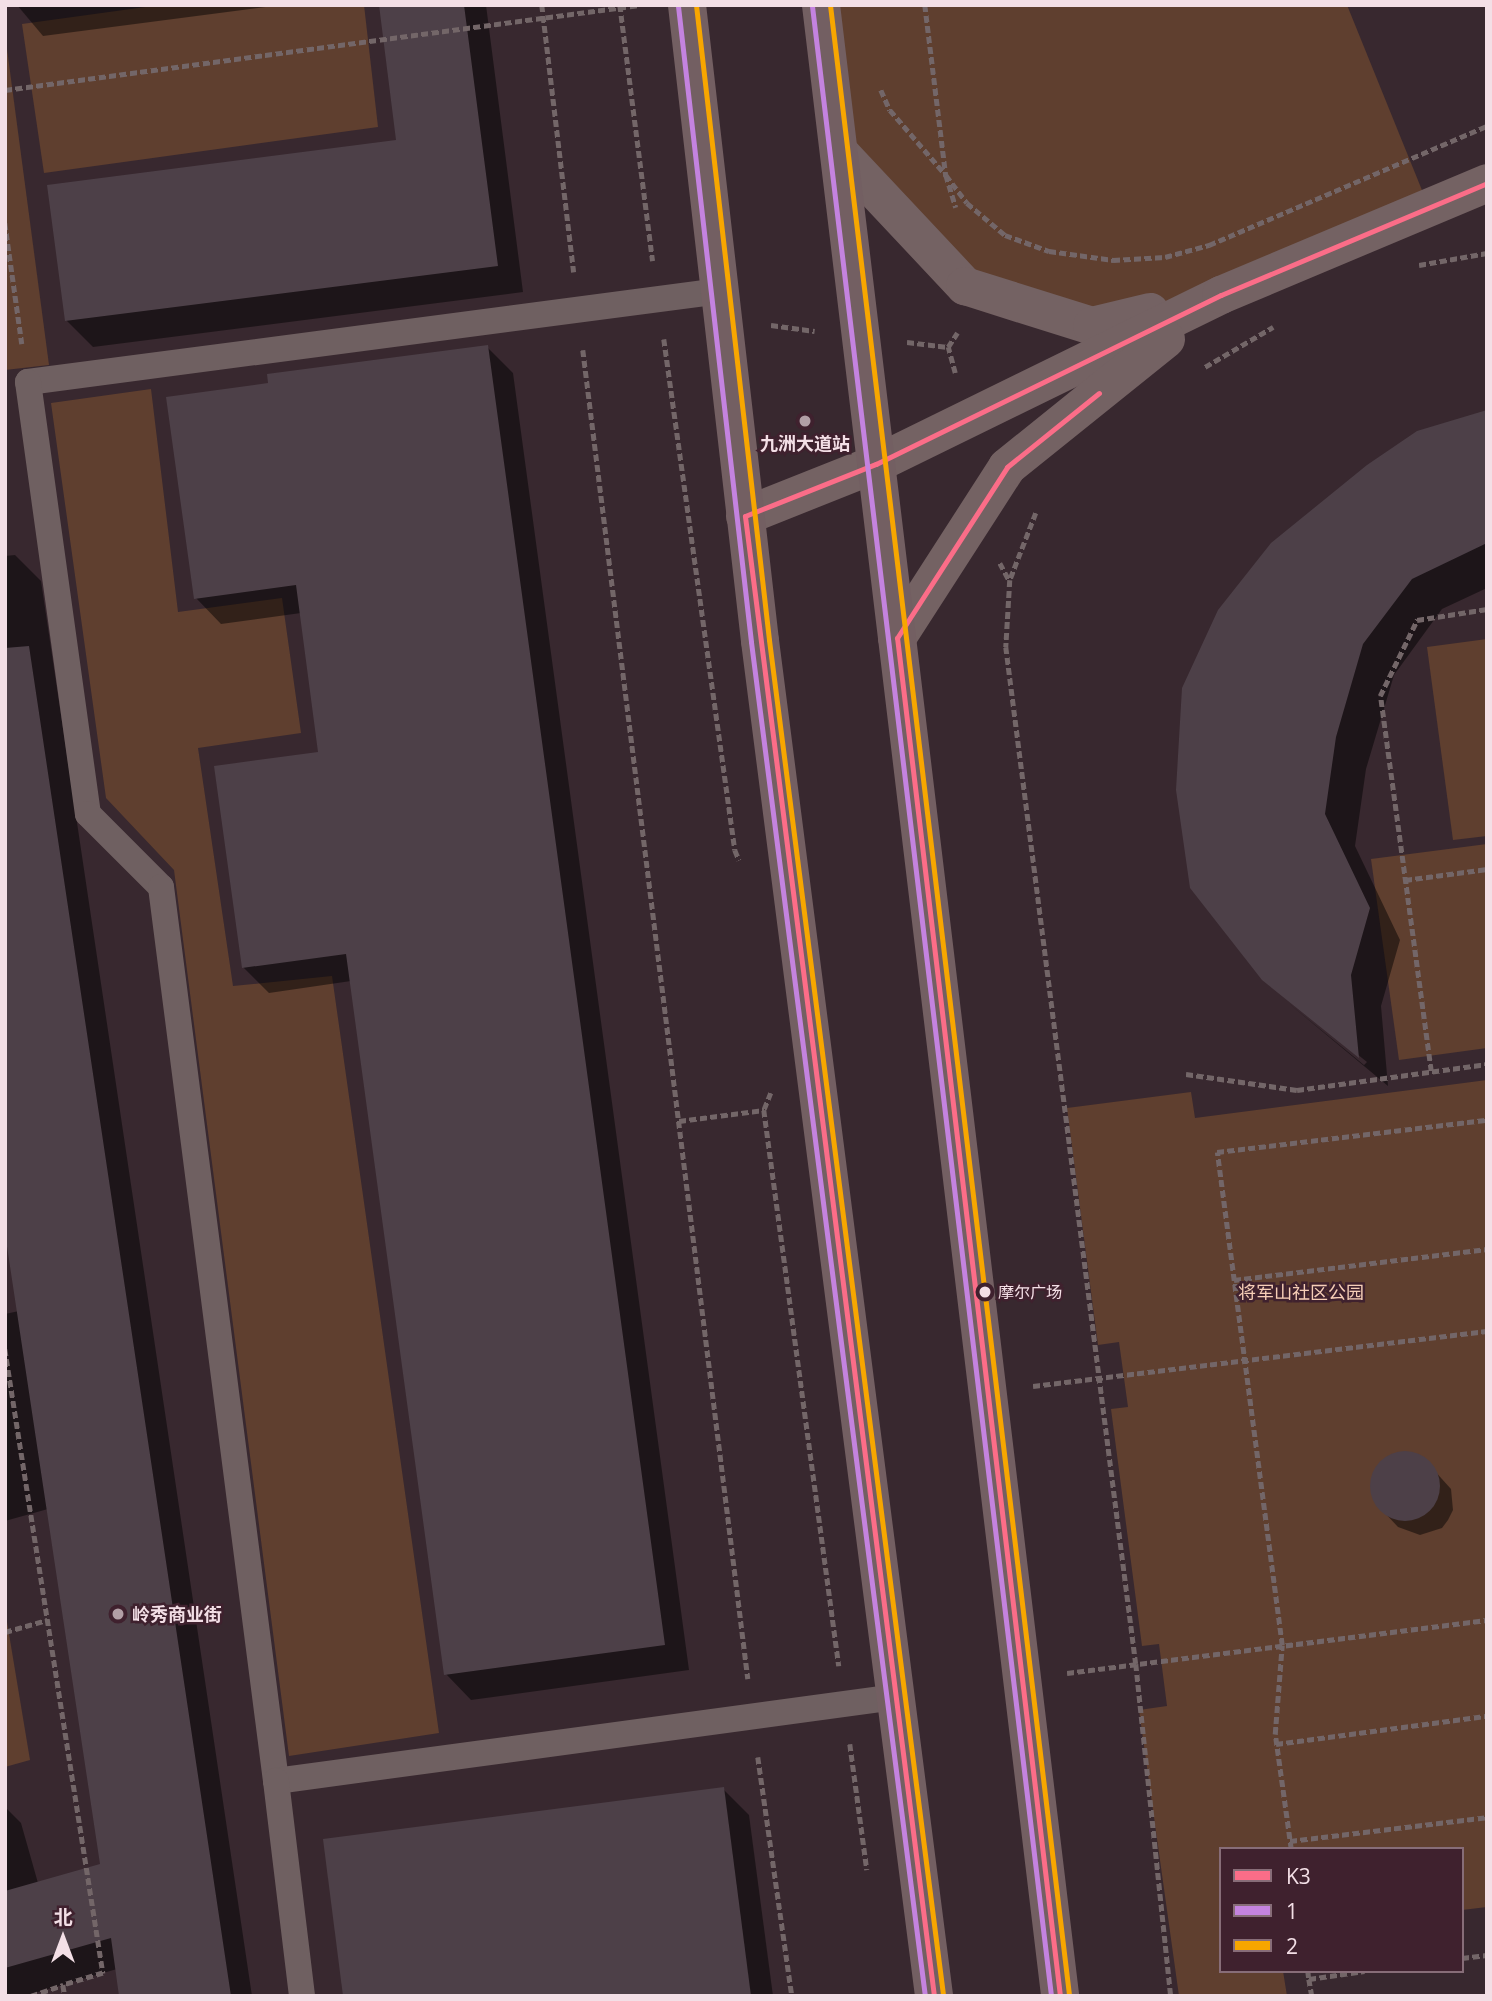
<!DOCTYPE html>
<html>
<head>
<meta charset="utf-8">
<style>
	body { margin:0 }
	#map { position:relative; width:1492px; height:2001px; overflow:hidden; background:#38282f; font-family:"Open Sans","Noto Sans SC",sans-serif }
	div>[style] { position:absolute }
	.green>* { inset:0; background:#5f3f2f }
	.shadow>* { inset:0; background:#0007 }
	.building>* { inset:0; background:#4d4048 }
	.round { border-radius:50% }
	.path>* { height:4.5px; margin-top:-2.25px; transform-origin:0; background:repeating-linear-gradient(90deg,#736668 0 7px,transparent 0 10.5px) }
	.lane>* { height:26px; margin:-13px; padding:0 13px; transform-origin:13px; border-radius:13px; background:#6f6061 }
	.secondary>* { height:38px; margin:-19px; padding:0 19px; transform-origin:19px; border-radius:19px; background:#746263 }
	.primary>* { height:38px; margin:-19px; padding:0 19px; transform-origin:19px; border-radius:19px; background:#735f62 }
	.bus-1>* { height:5px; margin:-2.5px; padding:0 2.5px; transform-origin:2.5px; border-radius:2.5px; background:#fb6d88 }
	.bus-2>* { height:5px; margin:-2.5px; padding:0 2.5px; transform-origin:2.5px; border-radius:2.5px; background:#c483df }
	.bus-3>* { height:5px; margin:-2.5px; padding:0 2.5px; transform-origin:2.5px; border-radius:2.5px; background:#f7a600 }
	.dots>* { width:19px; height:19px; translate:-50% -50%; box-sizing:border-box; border:4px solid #3f212e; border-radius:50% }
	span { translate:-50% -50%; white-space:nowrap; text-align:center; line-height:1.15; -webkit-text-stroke:5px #3f212e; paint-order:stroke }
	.bus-label { font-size:16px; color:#f3dfe6 }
	.left { translate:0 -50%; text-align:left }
	.poi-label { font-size:18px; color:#f3dfe6; font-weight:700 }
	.park-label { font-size:18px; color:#f6ceb7 }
	.frame { position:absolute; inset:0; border:7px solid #f3dfe6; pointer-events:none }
	.legend { position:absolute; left:1219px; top:1847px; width:245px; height:126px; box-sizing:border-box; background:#3f212e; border:2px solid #876d78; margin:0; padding:9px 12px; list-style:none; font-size:21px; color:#f3dfe6 }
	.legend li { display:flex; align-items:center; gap:14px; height:35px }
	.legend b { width:35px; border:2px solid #876d78 }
	.north { position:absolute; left:28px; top:1903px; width:70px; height:70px; -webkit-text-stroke:5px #3f212e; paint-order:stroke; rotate:0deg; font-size:19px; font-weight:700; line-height:28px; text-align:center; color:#f3dfe6 }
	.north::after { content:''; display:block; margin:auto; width:24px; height:32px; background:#f3dfe6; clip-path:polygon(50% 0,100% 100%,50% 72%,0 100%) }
</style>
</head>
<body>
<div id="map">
	<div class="green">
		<div style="clip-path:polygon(160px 5px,364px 5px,378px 127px,44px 173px,22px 24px)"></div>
		<div style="clip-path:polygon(825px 5px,1347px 5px,1428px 205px,1220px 291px,1092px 321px,967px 285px,843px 150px)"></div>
		<div style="clip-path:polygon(5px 34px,49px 365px,5px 370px)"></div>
		<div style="clip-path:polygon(151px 389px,178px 612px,282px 598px,301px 733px,198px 748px,233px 986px,332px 976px,439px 1733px,289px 1756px,174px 870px,106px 798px,51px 403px)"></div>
		<div style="clip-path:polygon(1487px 639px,1487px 836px,1453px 840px,1427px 647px)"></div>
		<div style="clip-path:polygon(1487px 844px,1487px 1048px,1399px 1060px,1371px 859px)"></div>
		<div style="clip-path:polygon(1487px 1080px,1487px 1907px,1462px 1910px,1462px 1849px,1221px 1849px,1221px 1971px,1283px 1971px,1287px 1996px,1179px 1996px,1139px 1710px,1167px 1706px,1159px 1644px,1142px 1646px,1111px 1409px,1128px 1407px,1119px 1342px,1098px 1345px,1067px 1108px,1191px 1092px,1195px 1118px)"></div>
		<div style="clip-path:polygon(5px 1610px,30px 1760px,5px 1767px)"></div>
	</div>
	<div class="shadow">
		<div style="clip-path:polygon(17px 5px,281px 5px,43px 36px)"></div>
		<div style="clip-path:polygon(380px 5px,486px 5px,523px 292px,93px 347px,66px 320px,398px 141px)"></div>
		<div style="clip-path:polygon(487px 347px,513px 373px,689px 1670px,471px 1700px,446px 1674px,351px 981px,269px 993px,243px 967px,320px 753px,301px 613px,221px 624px,196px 598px,270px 385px)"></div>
		<div style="clip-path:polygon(1487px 412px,1487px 588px,1442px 609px,1394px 675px,1366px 769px,1355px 846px,1400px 940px,1381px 1006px,1388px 1086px,1287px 1002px,1364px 1065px,1367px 1062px,1263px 979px,1192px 887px)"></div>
		<div style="clip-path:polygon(15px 555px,41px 581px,252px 1996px,121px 1996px,117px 1969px,24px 1996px,5px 1996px,5px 1807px,21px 1823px,38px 1883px,102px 1865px,48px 1509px,5px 1521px,5px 1314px,19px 1311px,5px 1221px,5px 556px)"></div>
		<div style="clip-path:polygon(1413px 1454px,1423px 1458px,1451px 1489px,1453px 1510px,1448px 1520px,1442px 1528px,1420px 1535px,1398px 1527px,1384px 1512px,1372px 1493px,1375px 1471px,1392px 1455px)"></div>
		<div style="clip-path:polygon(723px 1789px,749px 1815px,773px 1996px,345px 1996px)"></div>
	</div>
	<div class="building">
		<div style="clip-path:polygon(379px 5px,464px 5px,498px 266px,65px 321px,47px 185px,396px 140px)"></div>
		<div style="clip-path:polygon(488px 345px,665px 1645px,444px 1675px,346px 954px,242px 968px,214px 766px,318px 752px,296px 585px,194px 599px,166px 397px,268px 383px,267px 374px)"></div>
		<div style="clip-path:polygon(1487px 410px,1487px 543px,1412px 579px,1363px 644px,1336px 737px,1325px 814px,1370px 908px,1351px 975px,1359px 1058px,1262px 980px,1190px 888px,1176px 790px,1182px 688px,1218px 610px,1271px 543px,1367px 465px,1417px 431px)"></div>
		<div style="clip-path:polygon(29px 646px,231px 1996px,119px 1996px,111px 1938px,5px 1968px,5px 1891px,100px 1864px,5px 1233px,5px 648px)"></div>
		<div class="round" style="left:1370px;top:1451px;width:70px;height:70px"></div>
		<div style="clip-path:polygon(724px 1787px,751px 1996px,343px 1996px,323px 1839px)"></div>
	</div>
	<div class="path">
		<div style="left:542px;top:5px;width:269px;rotate:83.2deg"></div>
		<div style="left:620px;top:5px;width:258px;rotate:82.7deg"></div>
		<div style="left:925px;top:5px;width:171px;rotate:83deg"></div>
		<div style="left:946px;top:175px;width:35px;rotate:53deg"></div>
		<div style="left:967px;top:203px;width:50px;rotate:40.1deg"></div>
		<div style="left:1005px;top:235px;width:47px;rotate:20deg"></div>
		<div style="left:1049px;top:251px;width:65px;rotate:8deg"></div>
		<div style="left:1113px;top:260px;width:52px;rotate:-3.3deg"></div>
		<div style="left:1165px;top:257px;width:46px;rotate:-15.3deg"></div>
		<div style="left:1209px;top:245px;width:302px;rotate:-23.2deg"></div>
		<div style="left:5px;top:90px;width:640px;rotate:-7.64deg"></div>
		<div style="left:881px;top:90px;width:22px;rotate:66deg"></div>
		<div style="left:890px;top:110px;width:86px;rotate:49.3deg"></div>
		<div style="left:946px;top:175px;width:34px;rotate:73deg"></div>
		<div style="left:5px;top:223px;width:122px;rotate:82deg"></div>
		<div style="left:1419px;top:265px;width:69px;rotate:-10deg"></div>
		<div style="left:771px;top:325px;width:44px;rotate:7.8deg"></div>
		<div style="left:664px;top:339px;width:516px;rotate:82.09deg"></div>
		<div style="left:735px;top:850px;width:11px;rotate:68deg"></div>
		<div style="left:907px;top:342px;width:41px;rotate:7deg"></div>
		<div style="left:583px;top:350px;width:1339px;rotate:82.92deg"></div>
		<div style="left:1205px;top:367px;width:79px;rotate:-30.5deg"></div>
		<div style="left:955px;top:373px;width:27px;rotate:-105deg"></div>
		<div style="left:948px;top:347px;width:17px;rotate:-57deg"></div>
		<div style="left:1036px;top:513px;width:72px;rotate:111.2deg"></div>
		<div style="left:1010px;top:580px;width:67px;rotate:93.4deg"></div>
		<div style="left:1006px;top:647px;width:1025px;rotate:82.72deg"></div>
		<div style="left:1136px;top:1664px;width:334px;rotate:84deg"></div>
		<div style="left:1000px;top:563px;width:19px;rotate:62deg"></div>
		<div style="left:1405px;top:880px;width:83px;rotate:-7.6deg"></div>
		<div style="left:1431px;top:1071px;width:378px;rotate:-97.7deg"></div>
		<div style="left:1380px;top:696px;width:85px;rotate:-64deg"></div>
		<div style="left:1417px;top:620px;width:71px;rotate:-8.9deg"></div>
		<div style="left:1186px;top:1074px;width:112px;rotate:8.2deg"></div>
		<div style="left:1297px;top:1090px;width:192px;rotate:-7.8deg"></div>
		<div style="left:771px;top:1093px;width:18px;rotate:112deg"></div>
		<div style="left:764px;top:1110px;width:561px;rotate:82.32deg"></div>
		<div style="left:679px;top:1121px;width:86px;rotate:-7.4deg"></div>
		<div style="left:1234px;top:1280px;width:255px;rotate:-7deg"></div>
		<div style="left:5px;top:1349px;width:632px;rotate:81.07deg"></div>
		<div style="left:103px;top:1973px;width:42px;rotate:163.3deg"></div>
		<div style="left:1033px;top:1386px;width:457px;rotate:-6.9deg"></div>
		<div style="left:5px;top:1632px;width:44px;rotate:-15.9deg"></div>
		<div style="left:1067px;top:1673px;width:423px;rotate:-7.2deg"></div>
		<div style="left:850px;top:1744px;width:127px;rotate:82.3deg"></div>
		<div style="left:1276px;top:1744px;width:213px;rotate:-7.6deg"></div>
		<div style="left:758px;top:1757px;width:241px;rotate:81.9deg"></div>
		<div style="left:1290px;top:1841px;width:198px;rotate:-6.9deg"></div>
		<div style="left:1291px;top:1849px;width:116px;rotate:-97.9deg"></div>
		<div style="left:1275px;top:1734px;width:89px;rotate:-85.5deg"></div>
		<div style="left:1282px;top:1645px;width:497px;rotate:-97.5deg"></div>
		<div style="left:1217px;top:1152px;width:272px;rotate:-6.8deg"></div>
		<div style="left:1462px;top:1958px;width:25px;rotate:-7deg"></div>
		<div style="left:1308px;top:1971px;width:8px;rotate:83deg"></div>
		<div style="left:1309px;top:1979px;width:56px;rotate:-8.3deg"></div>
		<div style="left:1309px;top:1979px;width:17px;rotate:80deg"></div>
		<div style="left:31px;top:1996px;width:34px;rotate:-19deg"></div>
		<div style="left:63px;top:1985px;width:11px;rotate:80deg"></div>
	</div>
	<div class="lane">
		<div style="left:720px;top:291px;width:698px;rotate:172.51deg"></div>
		<div style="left:28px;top:382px;width:436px;rotate:82.1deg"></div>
		<div style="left:88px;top:814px;width:103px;rotate:45deg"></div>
		<div style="left:161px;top:887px;width:901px;rotate:82.67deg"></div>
		<div style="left:276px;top:1781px;width:626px;rotate:-7.72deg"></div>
		<div style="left:276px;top:1781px;width:217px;rotate:83.1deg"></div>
	</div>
	<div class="secondary">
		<div style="left:840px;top:153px;width:183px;rotate:46.8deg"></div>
		<div style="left:965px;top:286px;width:133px;rotate:17.5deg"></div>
		<div style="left:1092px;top:326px;width:60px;rotate:-13.6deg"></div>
		<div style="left:745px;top:516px;width:141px;rotate:-21.7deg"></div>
		<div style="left:876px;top:464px;width:384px;rotate:-26.1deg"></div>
		<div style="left:1221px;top:295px;width:289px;rotate:-22.8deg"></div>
		<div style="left:897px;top:638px;width:203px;rotate:-57.2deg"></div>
		<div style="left:1007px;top:467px;width:204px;rotate:-38.8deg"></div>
	</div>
	<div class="primary">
		<div style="left:687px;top:5px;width:640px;rotate:83.45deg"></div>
		<div style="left:760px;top:641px;width:1366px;rotate:82.68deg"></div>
		<div style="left:821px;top:5px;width:2005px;rotate:83.15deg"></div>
	</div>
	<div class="bus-1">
		<div style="left:934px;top:1996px;width:1492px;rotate:-97.28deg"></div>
		<div style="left:745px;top:516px;width:141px;rotate:-21.7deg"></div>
		<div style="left:876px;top:464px;width:384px;rotate:-26.1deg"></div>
		<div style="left:1221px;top:295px;width:289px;rotate:-22.8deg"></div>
		<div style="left:1060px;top:1996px;width:1368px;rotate:-96.84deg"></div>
		<div style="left:897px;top:638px;width:203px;rotate:-57.2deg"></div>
		<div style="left:1007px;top:467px;width:118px;rotate:-38.8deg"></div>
	</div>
	<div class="bus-2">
		<div style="left:678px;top:6px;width:640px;rotate:83.45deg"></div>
		<div style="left:751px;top:642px;width:1365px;rotate:82.68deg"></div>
		<div style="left:812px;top:6px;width:2004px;rotate:83.15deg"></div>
	</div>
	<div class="bus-3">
		<div style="left:696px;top:5px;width:639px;rotate:83.44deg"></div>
		<div style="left:769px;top:640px;width:1366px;rotate:82.68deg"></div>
		<div style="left:830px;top:5px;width:2004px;rotate:83.15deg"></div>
	</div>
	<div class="dots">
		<div style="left:805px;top:421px;background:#b29fa6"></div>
		<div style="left:985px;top:1292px;background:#f3dfe6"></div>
		<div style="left:118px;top:1614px;background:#b29fa6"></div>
	</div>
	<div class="bus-label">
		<span class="left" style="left:998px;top:1292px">摩尔广场</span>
	</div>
	<div class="poi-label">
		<span style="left:805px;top:443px">九洲大道站</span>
		<span class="left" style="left:132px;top:1614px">岭秀商业街</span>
	</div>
	<div class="park-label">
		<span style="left:1301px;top:1292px">将军山社区公园</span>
	</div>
	<div class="frame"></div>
	<ul class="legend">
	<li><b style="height:9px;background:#fb6d88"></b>K3</li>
	<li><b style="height:9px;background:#c483df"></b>1</li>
	<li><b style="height:9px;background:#f7a600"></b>2</li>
	</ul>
	<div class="north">北</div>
</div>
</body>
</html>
